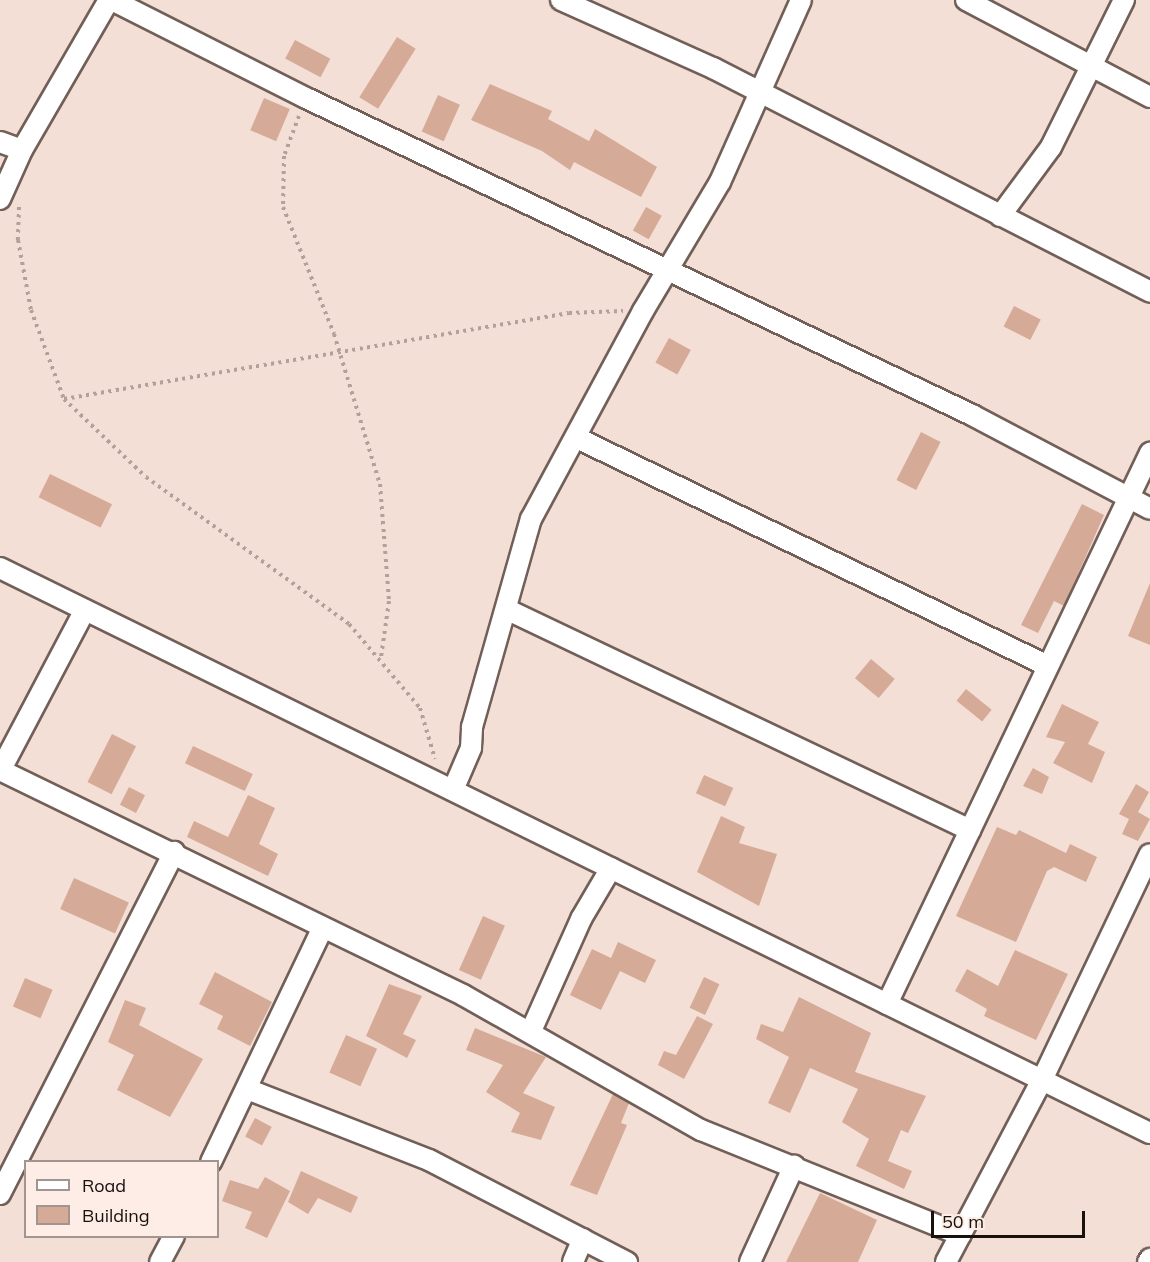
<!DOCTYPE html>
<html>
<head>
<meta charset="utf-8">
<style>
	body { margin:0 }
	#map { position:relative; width:1150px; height:1262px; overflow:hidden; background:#f4dfd6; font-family:Mulish,sans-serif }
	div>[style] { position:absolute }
	.building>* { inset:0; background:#d5aa97; transform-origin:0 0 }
	.path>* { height:4px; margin-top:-2px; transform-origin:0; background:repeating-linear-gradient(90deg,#b1a19a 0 3px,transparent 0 7.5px) }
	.roads { filter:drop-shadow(2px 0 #715f58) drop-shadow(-2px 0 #715f58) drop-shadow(0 2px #715f58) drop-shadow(0 -2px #715f58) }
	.minor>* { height:20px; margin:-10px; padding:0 10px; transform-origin:10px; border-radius:10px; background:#fff }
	span { translate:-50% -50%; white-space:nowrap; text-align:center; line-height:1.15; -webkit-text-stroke:6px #feede6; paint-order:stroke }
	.legend { position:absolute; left:24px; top:1160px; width:195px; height:78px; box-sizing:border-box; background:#feede6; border:2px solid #a29590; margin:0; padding:8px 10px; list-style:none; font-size:18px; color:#18110e }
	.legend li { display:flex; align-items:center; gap:12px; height:30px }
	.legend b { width:30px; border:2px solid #a29590 }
	.scale { position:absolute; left:931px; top:1211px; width:154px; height:27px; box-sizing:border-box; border:3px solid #18110e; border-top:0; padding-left:8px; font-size:18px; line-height:21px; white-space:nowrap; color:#18110e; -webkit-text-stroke:4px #feede6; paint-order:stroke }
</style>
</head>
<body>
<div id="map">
	<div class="building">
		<div style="left:397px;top:37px;width:22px;height:71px;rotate:32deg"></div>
		<div style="left:295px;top:40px;width:40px;height:21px;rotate:28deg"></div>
		<div style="clip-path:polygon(490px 84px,552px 111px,548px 119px,589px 141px,595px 129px,657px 167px,641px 197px,574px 162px,570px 170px,542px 151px,471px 120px)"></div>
		<div style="left:438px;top:95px;width:24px;height:40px;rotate:24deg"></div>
		<div style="left:264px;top:98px;width:28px;height:35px;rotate:23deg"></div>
		<div style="left:646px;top:207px;width:18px;height:27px;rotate:29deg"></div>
		<div style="left:1014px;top:306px;width:30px;height:23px;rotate:27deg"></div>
		<div style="left:669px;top:338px;width:25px;height:28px;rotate:29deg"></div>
		<div style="left:921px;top:432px;width:22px;height:54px;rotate:27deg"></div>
		<div style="left:50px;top:474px;width:69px;height:26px;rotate:26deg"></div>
		<div style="clip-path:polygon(1082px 504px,1104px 515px,1064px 606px,1054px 601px,1038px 633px,1021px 625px)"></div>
		<div style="clip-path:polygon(1150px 583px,1150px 645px,1128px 636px)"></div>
		<div style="left:871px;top:659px;width:31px;height:25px;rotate:40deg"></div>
		<div style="left:966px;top:689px;width:33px;height:15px;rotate:39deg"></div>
		<div style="clip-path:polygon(1062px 704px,1099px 722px,1088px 744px,1105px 752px,1092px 783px,1053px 763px,1065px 742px,1046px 737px)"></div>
		<div style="left:112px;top:734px;width:27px;height:54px;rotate:27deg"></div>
		<div style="left:193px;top:746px;width:66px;height:19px;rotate:25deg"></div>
		<div style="clip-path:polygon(1033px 768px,1049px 777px,1042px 794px,1023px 786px)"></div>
		<div style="left:704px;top:775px;width:32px;height:20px;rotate:24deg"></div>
		<div style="clip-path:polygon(1136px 784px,1149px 792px,1138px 812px,1150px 819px,1138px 841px,1122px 834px,1129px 819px,1119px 814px)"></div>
		<div style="left:129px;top:787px;width:18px;height:20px;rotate:27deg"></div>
		<div style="clip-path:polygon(248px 795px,275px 808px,259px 844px,278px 854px,268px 876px,187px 837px,194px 821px,228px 837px)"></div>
		<div style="clip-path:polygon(721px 816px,745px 827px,739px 843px,777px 854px,759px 906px,697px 872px)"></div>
		<div style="clip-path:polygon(997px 827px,1016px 835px,1019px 830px,1066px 853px,1070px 844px,1097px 857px,1086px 882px,1054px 867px,1047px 871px,1016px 942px,956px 916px)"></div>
		<div style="left:74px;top:878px;width:60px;height:34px;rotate:24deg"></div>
		<div style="left:483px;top:916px;width:24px;height:59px;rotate:24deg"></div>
		<div style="clip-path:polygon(618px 942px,656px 960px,645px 983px,620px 971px,601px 1010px,570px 995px,592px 949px,611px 958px)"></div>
		<div style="clip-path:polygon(1015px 950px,1068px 974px,1036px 1040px,984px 1016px,987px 1009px,955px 991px,967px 969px,998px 986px)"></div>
		<div style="clip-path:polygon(215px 972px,272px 1002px,250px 1046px,217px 1029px,223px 1016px,199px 1004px)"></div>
		<div style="left:704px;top:977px;width:17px;height:34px;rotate:25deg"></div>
		<div style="left:25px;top:978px;width:30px;height:31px;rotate:23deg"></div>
		<div style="clip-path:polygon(389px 984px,422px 996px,403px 1034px,416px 1040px,407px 1058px,366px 1036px)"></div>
		<div style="clip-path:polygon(799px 997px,871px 1033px,855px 1072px,926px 1096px,908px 1133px,901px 1130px,888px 1161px,912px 1171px,904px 1189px,856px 1166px,869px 1139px,842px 1122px,858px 1089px,810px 1068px,790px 1113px,768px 1103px,789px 1057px,756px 1039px,761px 1024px,783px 1032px)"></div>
		<div style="clip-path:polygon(125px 1000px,146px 1008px,139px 1025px,203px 1059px,170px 1117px,117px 1090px,134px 1055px,108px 1042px)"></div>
		<div style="clip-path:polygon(697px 1016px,713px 1024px,684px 1079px,658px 1065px,664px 1051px,676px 1055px)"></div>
		<div style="clip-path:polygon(475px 1028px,546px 1057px,523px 1093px,555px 1107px,541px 1140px,511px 1132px,520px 1113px,486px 1092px,503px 1065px,466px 1050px)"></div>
		<div style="left:346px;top:1035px;width:34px;height:41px;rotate:24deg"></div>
		<div style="clip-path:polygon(613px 1094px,629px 1103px,621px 1123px,627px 1125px,597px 1195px,570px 1185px)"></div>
		<div style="left:255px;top:1118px;width:19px;height:21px;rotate:28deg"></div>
		<div style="clip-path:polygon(301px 1171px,358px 1197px,351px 1213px,318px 1198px,308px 1214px,288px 1202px)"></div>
		<div style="clip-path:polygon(265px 1177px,290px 1191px,267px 1238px,245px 1228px,252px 1212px,222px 1201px,230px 1180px,258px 1189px)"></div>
		<div style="clip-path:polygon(820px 1193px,877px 1220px,858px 1262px,786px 1262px)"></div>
	</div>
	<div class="path">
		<div style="left:299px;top:116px;width:43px;rotate:110.6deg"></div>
		<div style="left:284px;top:156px;width:51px;rotate:91.1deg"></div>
		<div style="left:283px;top:207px;width:137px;rotate:68.1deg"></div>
		<div style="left:334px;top:334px;width:157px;rotate:73deg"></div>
		<div style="left:380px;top:484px;width:117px;rotate:85.6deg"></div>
		<div style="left:389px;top:601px;width:57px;rotate:98.1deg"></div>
		<div style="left:19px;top:207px;width:33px;rotate:92deg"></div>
		<div style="left:18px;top:240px;width:71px;rotate:79.5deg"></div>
		<div style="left:31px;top:310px;width:95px;rotate:69.7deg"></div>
		<div style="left:64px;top:399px;width:113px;rotate:43.6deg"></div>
		<div style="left:146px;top:477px;width:251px;rotate:35.9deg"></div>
		<div style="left:349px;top:624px;width:110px;rotate:49.8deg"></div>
		<div style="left:420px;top:708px;width:53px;rotate:73.6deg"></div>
		<div style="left:64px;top:399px;width:512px;rotate:-9.66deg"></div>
		<div style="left:569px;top:313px;width:54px;rotate:-2.1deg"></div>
	</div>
	<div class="roads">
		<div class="minor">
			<div style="left:112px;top:0;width:217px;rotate:26.8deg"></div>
			<div style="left:306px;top:98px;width:738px;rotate:25.45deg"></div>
			<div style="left:972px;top:415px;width:201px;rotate:27.8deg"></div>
			<div style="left:561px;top:0;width:167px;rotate:24.1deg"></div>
			<div style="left:713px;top:68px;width:491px;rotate:27.1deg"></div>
			<div style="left:966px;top:0;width:208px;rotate:27.8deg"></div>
			<div style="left:0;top:142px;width:23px;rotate:20deg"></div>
			<div style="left:0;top:199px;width:54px;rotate:-65.8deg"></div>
			<div style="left:22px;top:150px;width:173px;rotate:-59.9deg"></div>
			<div style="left:1000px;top:216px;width:86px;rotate:-53.5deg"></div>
			<div style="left:1051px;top:147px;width:164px;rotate:-63.6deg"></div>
			<div style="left:577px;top:438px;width:523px;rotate:25.83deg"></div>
			<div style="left:0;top:568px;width:1281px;rotate:26.17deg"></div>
			<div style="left:508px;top:610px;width:512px;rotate:25.46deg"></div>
			<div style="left:0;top:770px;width:515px;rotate:25.92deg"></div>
			<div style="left:463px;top:995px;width:274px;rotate:29.6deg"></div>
			<div style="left:701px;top:1130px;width:280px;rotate:22deg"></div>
			<div style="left:0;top:771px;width:182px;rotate:-62.2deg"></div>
			<div style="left:453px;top:790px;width:46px;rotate:-66.8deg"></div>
			<div style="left:471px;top:748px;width:21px;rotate:-87deg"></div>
			<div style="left:472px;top:727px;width:216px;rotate:-74.2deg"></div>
			<div style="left:531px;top:519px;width:236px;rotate:-61.7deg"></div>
			<div style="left:643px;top:311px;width:150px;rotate:-59.2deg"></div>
			<div style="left:720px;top:182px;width:199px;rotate:-66deg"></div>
			<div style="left:887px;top:1004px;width:611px;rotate:-64.48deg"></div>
			<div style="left:531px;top:1031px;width:123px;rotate:-65.9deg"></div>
			<div style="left:581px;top:919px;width:59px;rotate:-59.5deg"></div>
			<div style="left:247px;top:1089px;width:195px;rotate:21.3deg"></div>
			<div style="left:429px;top:1160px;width:223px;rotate:27.3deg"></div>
			<div style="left:211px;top:1162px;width:258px;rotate:-64.5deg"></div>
			<div style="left:0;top:1194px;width:384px;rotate:-63deg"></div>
			<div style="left:160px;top:1262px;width:30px;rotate:-62deg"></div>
			<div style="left:573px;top:1262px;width:25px;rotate:-67deg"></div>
			<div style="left:750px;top:1262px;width:106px;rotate:-65.4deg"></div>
			<div style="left:946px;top:1262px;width:206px;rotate:-62.2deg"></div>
			<div style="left:1042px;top:1080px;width:250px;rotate:-64.5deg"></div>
			<div style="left:1148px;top:1262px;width:4px;rotate:-56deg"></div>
		</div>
	</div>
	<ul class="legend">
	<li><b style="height:8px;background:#fff"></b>Road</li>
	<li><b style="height:16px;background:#d5aa97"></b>Building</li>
	</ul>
	<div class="scale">50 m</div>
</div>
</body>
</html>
